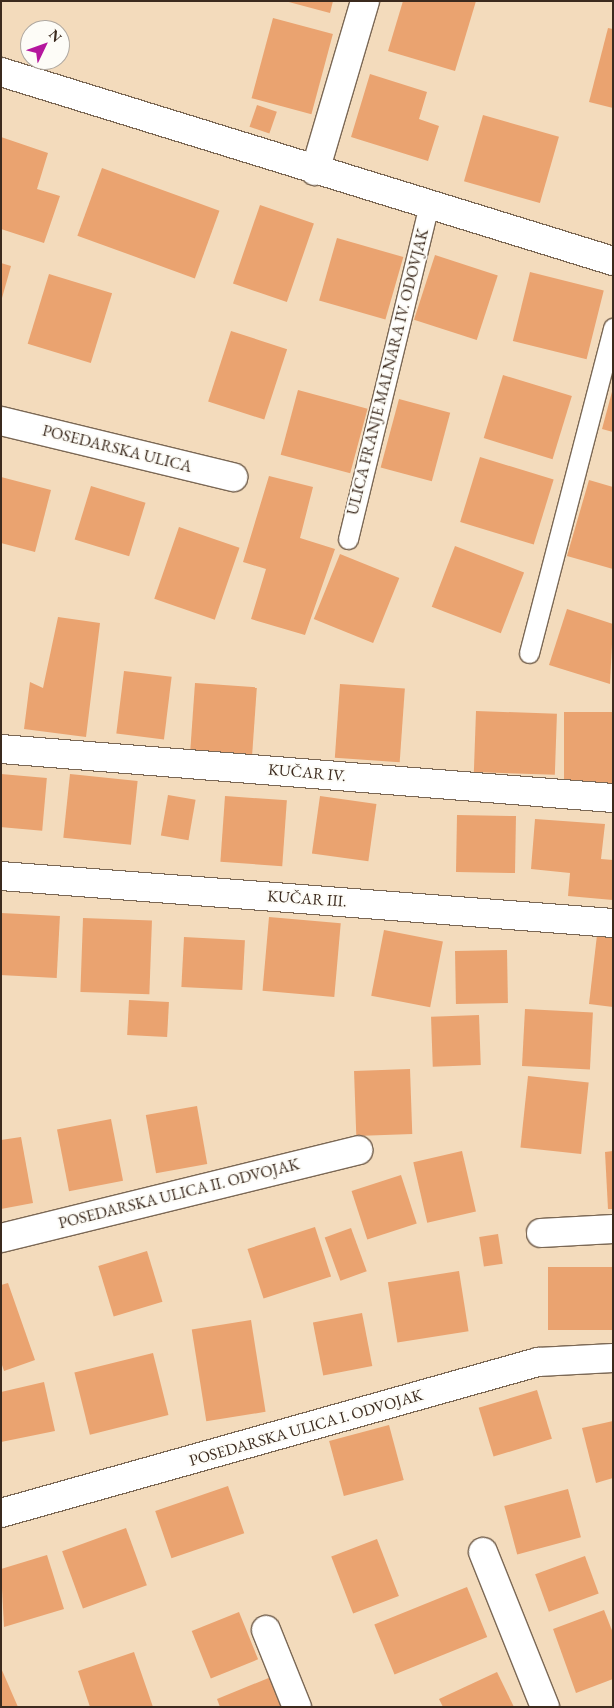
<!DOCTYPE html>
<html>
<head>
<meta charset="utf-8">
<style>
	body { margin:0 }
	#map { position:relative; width:614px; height:1708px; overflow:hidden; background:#f3dbbc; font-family:"EB Garamond",serif }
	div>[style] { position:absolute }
	.building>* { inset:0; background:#eaa370; transform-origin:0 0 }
	.roads { filter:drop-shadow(1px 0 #7b6855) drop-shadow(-1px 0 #7b6855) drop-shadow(0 1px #7b6855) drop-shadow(0 -1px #7b6855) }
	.lane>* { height:19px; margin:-9.5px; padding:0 9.5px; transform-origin:9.5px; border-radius:9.5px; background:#fff }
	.street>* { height:28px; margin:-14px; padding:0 14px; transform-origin:14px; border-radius:14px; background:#fff }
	span { translate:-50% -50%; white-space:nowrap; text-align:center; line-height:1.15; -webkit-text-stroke:4px #fdfcf7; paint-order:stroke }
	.street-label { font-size:16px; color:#3b2a1e }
	.frame { position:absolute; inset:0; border:2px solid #3b2a1e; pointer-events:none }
	.north { position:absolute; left:20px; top:20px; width:50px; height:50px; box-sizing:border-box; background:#fdfcf7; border:1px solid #afa8a0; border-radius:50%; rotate:48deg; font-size:14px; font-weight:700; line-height:20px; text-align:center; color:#3b2a1e }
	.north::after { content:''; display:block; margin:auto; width:18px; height:22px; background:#b5179e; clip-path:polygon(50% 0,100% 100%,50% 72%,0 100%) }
</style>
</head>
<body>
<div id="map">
	<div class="building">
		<div style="clip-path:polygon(285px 1px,333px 1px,330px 13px)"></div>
		<div style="clip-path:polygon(403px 1px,476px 1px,455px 71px,388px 51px)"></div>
		<div style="left:273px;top:18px;width:62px;height:83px;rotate:15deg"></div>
		<div style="clip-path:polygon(608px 28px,613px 29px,613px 108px,589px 102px)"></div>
		<div style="clip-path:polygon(370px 74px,427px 92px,419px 119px,439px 126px,428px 161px,351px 137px)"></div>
		<div style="left:257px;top:105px;width:21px;height:23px;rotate:19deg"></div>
		<div style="left:483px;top:115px;width:79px;height:69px;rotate:16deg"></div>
		<div style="clip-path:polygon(1px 137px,48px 153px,37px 189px,60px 196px,44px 243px,1px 229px)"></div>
		<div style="left:102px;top:168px;width:125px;height:72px;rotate:20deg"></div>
		<div style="left:260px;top:205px;width:57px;height:83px;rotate:19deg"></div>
		<div style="left:337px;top:238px;width:69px;height:65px;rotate:16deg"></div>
		<div style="left:435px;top:255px;width:66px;height:68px;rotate:18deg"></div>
		<div style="clip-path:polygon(1px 263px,11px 266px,2px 298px,1px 298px)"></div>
		<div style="left:530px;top:272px;width:76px;height:71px;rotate:14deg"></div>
		<div style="left:49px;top:274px;width:66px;height:73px;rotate:17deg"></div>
		<div style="left:231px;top:331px;width:59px;height:74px;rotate:18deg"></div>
		<div style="left:503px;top:375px;width:72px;height:66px;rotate:17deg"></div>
		<div style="clip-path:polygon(613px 388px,613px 432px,602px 429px)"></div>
		<div style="left:298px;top:390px;width:72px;height:67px;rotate:15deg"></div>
		<div style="left:399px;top:399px;width:53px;height:71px;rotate:15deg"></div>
		<div style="left:480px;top:457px;width:77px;height:68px;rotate:17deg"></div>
		<div style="clip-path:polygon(269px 476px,313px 487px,300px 538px,335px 549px,305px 635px,251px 619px,266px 569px,243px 562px)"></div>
		<div style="clip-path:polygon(1px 477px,51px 490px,35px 552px,1px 543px)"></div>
		<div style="clip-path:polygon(589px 480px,613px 487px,613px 569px,567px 556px)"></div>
		<div style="left:91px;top:486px;width:57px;height:56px;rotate:17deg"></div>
		<div style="left:179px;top:527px;width:64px;height:76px;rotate:19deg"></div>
		<div style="left:455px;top:546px;width:74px;height:65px;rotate:21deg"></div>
		<div style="left:340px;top:554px;width:64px;height:70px;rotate:22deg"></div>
		<div style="clip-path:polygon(567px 609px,613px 624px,610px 684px,549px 665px)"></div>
		<div style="clip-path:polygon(58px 617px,100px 623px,86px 737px,24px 729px,30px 682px,43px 688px)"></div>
		<div style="left:124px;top:671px;width:48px;height:63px;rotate:7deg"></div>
		<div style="left:195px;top:683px;width:62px;height:68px;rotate:4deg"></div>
		<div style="left:340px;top:684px;width:65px;height:74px;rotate:4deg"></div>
		<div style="left:476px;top:711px;width:81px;height:61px;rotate:2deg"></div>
		<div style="left:613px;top:712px;width:71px;height:49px;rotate:90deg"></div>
		<div style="left:1px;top:774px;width:46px;height:53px;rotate:5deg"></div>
		<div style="left:70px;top:774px;width:68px;height:64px;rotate:6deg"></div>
		<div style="left:168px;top:795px;width:28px;height:41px;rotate:10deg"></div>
		<div style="left:225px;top:796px;width:62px;height:66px;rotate:4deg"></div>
		<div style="left:320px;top:796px;width:57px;height:58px;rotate:8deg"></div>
		<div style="left:457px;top:815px;width:59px;height:57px;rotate:1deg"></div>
		<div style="clip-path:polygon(535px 819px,605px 824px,601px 859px,613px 860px,613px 900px,568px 896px,570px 873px,531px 869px)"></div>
		<div style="left:1px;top:913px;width:59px;height:62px;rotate:3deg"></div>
		<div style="left:269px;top:917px;width:72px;height:74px;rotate:5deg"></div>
		<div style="left:83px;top:918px;width:69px;height:74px;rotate:2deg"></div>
		<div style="left:384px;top:930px;width:60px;height:67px;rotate:11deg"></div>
		<div style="clip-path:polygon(597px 935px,613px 937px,613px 1007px,589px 1004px)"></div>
		<div style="left:184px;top:937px;width:61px;height:50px;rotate:3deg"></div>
		<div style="left:507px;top:950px;width:53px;height:52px;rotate:89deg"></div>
		<div style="left:129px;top:1000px;width:40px;height:35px;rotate:3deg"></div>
		<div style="left:525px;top:1009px;width:68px;height:57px;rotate:3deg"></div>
		<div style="left:479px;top:1015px;width:50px;height:48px;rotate:88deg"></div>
		<div style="left:410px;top:1069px;width:65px;height:56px;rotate:88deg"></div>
		<div style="left:528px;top:1076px;width:61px;height:72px;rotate:6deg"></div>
		<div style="left:197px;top:1106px;width:59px;height:52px;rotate:80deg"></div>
		<div style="left:111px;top:1119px;width:63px;height:55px;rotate:79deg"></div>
		<div style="clip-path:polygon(21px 1137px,33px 1203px,1px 1209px,1px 1140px)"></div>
		<div style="left:462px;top:1151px;width:62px;height:50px;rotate:77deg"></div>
		<div style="clip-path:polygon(613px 1151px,613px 1209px,608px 1209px,605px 1152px)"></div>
		<div style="left:401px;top:1175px;width:51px;height:52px;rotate:72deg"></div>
		<div style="left:315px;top:1227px;width:52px;height:71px;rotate:72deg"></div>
		<div style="left:351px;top:1228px;width:46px;height:28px;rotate:70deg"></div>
		<div style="left:498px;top:1234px;width:30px;height:19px;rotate:81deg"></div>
		<div style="left:147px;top:1251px;width:53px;height:51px;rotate:73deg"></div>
		<div style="left:613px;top:1267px;width:63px;height:65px;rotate:90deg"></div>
		<div style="left:459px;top:1271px;width:61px;height:72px;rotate:81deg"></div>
		<div style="clip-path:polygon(8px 1283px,35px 1360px,4px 1371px,1px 1362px,1px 1285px)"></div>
		<div style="left:362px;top:1313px;width:54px;height:50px;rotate:79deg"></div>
		<div style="left:251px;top:1320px;width:93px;height:60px;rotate:81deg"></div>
		<div style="left:153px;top:1353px;width:64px;height:81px;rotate:76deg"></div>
		<div style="clip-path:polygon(44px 1382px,55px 1431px,1px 1442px,1px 1392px)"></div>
		<div style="left:537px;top:1390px;width:51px;height:61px;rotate:73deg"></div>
		<div style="clip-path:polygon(613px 1421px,613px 1478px,596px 1483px,582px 1428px)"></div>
		<div style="left:389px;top:1425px;width:57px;height:62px;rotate:75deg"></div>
		<div style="left:228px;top:1486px;width:50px;height:77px;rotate:71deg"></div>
		<div style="left:568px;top:1489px;width:50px;height:66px;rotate:75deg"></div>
		<div style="left:126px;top:1528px;width:61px;height:68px;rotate:70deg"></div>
		<div style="left:377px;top:1539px;width:61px;height:49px;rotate:69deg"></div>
		<div style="clip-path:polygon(47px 1555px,64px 1609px,4px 1627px,1px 1569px)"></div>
		<div style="left:585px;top:1556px;width:40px;height:53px;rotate:70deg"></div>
		<div style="left:467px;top:1587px;width:54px;height:100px;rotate:68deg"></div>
		<div style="clip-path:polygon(604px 1610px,613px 1633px,613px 1679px,576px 1693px,553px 1629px)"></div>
		<div style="left:239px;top:1612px;width:51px;height:51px;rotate:68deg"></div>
		<div style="clip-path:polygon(134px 1652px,153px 1707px,90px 1707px,78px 1671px)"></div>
		<div style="clip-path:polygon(1px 1668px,18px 1707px,1px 1707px)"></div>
		<div style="clip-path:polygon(497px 1672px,514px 1707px,443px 1707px,439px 1699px)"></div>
		<div style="clip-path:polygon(271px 1677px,283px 1707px,220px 1707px,217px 1699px)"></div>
	</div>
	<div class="roads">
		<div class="lane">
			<div style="left:348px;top:539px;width:344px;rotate:-76.4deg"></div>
			<div style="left:529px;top:653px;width:336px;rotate:-75.5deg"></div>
		</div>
		<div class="street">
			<div style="left:1px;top:72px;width:641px;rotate:17.16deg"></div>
			<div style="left:315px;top:171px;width:177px;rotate:-73.6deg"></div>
			<div style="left:1px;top:421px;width:239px;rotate:13.6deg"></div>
			<div style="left:1px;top:749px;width:614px;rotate:4.58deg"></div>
			<div style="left:1px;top:876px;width:614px;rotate:4.39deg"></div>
			<div style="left:541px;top:1233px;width:72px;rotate:-3.2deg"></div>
			<div style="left:1px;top:1238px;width:368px;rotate:-13.8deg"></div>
			<div style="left:1px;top:1513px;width:558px;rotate:-15.71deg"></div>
			<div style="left:538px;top:1362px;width:75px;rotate:-3.1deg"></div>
			<div style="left:483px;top:1552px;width:167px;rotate:68.2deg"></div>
			<div style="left:266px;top:1630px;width:83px;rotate:68.1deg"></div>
		</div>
	</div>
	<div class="street-label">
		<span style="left:388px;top:372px;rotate:-76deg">ULICA FRANJE MALNARA IV. ODOVJAK</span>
		<span style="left:117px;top:449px;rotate:14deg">POSEDARSKA ULICA</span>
		<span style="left:307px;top:773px;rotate:5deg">KUČAR IV.</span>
		<span style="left:307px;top:899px;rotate:4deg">KUČAR III.</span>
		<span style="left:179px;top:1194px;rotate:-14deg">POSEDARSKA ULICA II. ODVOJAK</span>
		<span style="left:306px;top:1428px;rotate:-16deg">POSEDARSKA ULICA I. ODVOJAK</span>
	</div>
	<div class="frame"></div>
	<div class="north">N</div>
</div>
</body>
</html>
